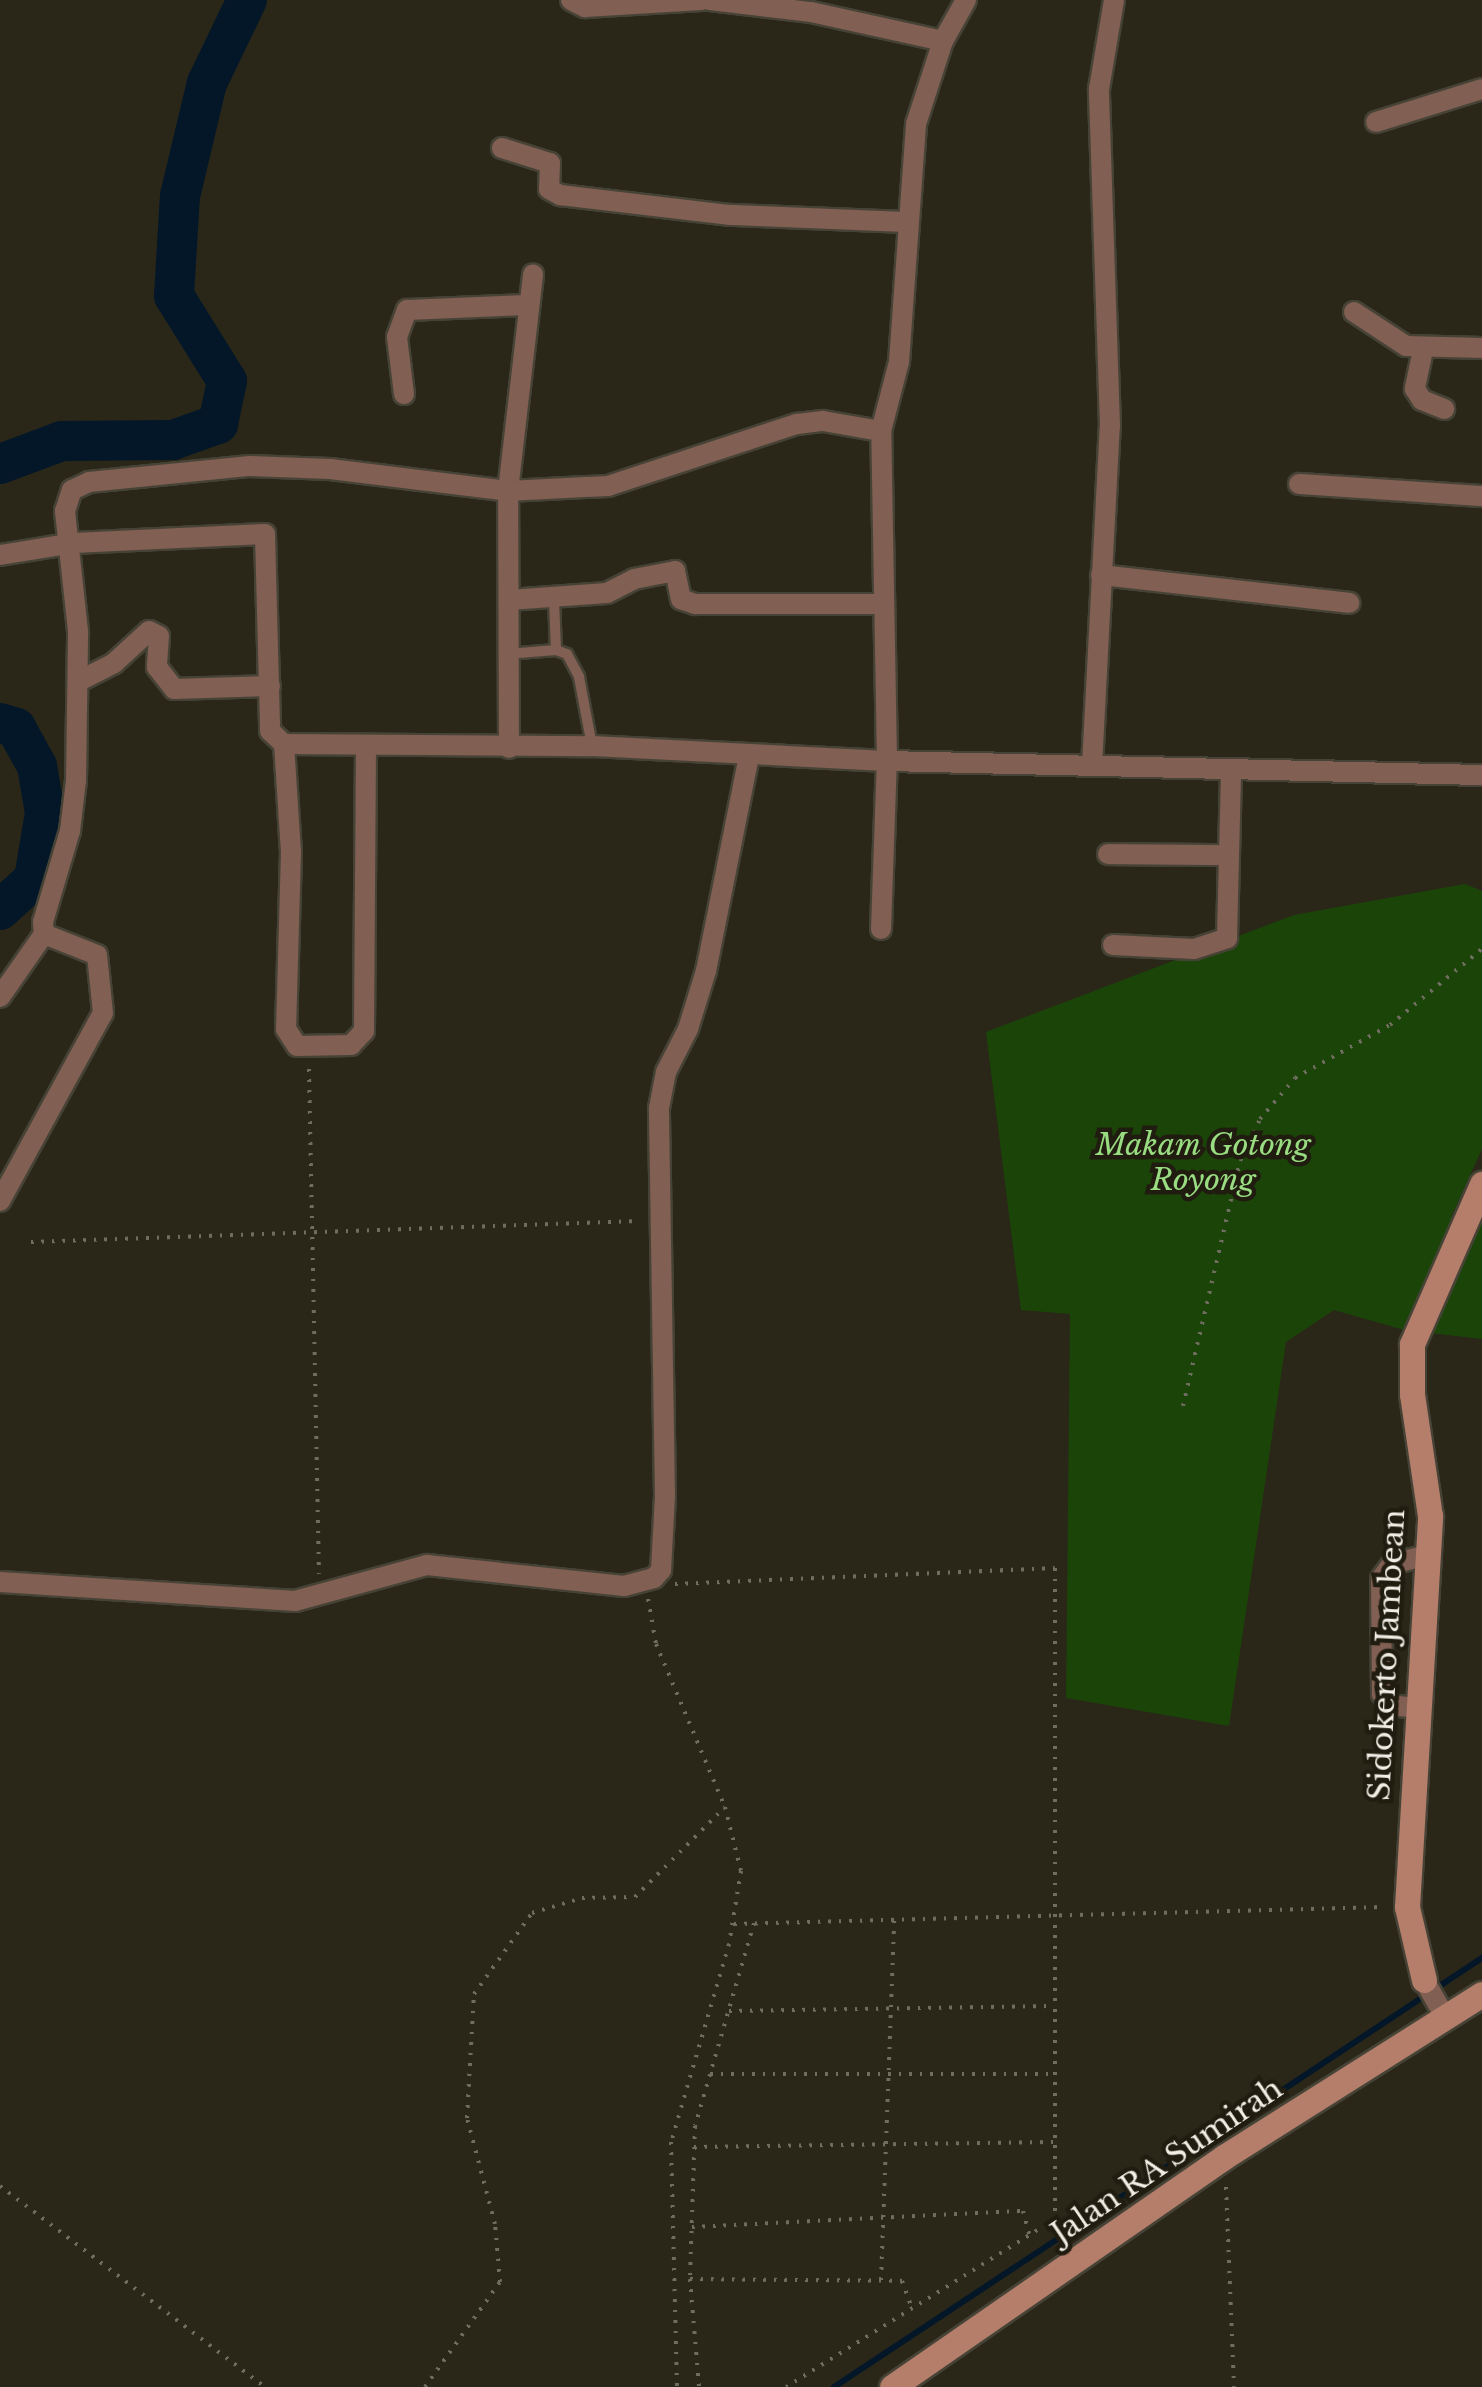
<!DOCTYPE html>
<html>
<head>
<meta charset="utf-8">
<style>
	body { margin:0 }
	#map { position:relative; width:1482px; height:2387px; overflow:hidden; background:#2a2719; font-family:"Libre Baskerville",serif }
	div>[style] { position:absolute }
	.green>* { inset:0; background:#1b4508 }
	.stream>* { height:6px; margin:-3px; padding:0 3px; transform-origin:3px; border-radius:3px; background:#031728 }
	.river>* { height:40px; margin:-20px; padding:0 20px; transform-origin:20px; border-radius:20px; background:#031728 }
	.path>* { height:4px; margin-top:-2px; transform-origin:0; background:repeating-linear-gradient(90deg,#6f6c60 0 2.5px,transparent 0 10.5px) }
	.roads { filter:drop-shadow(2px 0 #464336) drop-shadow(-2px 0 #464336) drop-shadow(0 2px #464336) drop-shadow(0 -2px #464336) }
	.lane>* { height:10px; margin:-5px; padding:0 5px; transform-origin:5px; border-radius:5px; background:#815f53 }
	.street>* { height:20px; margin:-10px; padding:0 10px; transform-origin:10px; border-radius:10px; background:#815f53 }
	.secondary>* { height:25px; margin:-12.5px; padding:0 12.5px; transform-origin:12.5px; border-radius:12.5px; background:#b47e6b }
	span { translate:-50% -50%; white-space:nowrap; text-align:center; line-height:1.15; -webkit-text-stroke:9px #201d10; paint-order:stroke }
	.park-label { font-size:30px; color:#99dc81; font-style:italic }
	.street-label { font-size:30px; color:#f0eee5 }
</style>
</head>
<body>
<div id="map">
	<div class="green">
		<div style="clip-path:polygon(1465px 884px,1482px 891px,1482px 1149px,1451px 1217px,1482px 1220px,1482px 1339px,1404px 1330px,1334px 1310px,1286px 1342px,1229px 1726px,1066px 1698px,1070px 1314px,1021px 1310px,986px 1032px,1294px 915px)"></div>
	</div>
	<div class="stream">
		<div style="left:834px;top:2387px;width:777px;rotate:-33.51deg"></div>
	</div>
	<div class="river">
		<div style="left:0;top:464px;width:66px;rotate:-20.4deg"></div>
		<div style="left:62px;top:441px;width:111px;rotate:-0.5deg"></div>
		<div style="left:173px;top:440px;width:48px;rotate:-19.6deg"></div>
		<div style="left:218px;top:424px;width:44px;rotate:-78.2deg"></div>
		<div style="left:227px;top:381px;width:100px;rotate:-121.9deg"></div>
		<div style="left:174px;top:296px;width:100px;rotate:-86.6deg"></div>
		<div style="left:180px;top:196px;width:116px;rotate:-76.6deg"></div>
		<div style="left:207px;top:83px;width:92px;rotate:-64.3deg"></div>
		<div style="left:0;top:723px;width:17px;rotate:17deg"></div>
		<div style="left:16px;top:728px;width:43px;rotate:61.1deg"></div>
		<div style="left:37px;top:766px;width:48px;rotate:80.3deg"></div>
		<div style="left:45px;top:813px;width:67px;rotate:99.5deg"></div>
		<div style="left:34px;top:879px;width:46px;rotate:137.6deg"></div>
	</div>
	<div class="path">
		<div style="left:309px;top:1069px;width:505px;rotate:88.87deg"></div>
		<div style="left:31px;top:1242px;width:608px;rotate:-1.98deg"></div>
		<div style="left:1183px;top:1406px;width:252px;rotate:-76.9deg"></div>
		<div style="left:1240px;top:1161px;width:47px;rotate:-64.5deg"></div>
		<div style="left:1260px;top:1119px;width:54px;rotate:-49.5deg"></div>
		<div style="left:1295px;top:1078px;width:109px;rotate:-29.2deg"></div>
		<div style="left:1390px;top:1025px;width:119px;rotate:-39.6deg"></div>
		<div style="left:675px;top:1584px;width:380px;rotate:-2.4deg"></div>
		<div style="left:1055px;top:1568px;width:651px;rotate:90deg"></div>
		<div style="left:1055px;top:2219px;width:317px;rotate:148deg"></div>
		<div style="left:648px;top:1599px;width:46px;rotate:79.9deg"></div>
		<div style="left:656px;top:1644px;width:177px;rotate:67.1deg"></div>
		<div style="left:725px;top:1807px;width:66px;rotate:76deg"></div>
		<div style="left:741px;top:1871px;width:74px;rotate:99.3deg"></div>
		<div style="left:729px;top:1944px;width:206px;rotate:106.3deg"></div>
		<div style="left:671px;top:2142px;width:245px;rotate:88.6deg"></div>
		<div style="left:754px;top:1923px;width:211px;rotate:106.2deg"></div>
		<div style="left:695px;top:2126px;width:153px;rotate:91.9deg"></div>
		<div style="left:690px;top:2279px;width:212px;rotate:0.5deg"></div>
		<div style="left:902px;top:2281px;width:29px;rotate:70deg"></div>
		<div style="left:734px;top:1924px;width:650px;rotate:-1.5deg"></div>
		<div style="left:729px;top:2011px;width:325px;rotate:-0.9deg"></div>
		<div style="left:710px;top:2074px;width:345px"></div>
		<div style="left:694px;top:2147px;width:360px;rotate:-0.8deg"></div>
		<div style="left:0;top:2186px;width:333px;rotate:37.2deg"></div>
		<div style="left:1226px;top:2187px;width:200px;rotate:87.7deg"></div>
		<div style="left:692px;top:2227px;width:331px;rotate:-2.8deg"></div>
		<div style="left:1023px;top:2211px;width:24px;rotate:75deg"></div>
		<div style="left:690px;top:2279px;width:108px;rotate:85.2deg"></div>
		<div style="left:881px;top:2280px;width:360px;rotate:-87.9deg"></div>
		<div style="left:425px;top:2387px;width:129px;rotate:-54.5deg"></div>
		<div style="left:500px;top:2282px;width:58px;rotate:-94.9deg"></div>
		<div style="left:495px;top:2224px;width:110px;rotate:-104.8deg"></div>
		<div style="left:467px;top:2118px;width:124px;rotate:-86.8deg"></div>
		<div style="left:474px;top:1994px;width:100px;rotate:-54.4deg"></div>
		<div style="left:532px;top:1913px;width:52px;rotate:-16.7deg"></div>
		<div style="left:582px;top:1898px;width:53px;rotate:-1.1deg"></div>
		<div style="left:635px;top:1897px;width:127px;rotate:-45deg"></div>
	</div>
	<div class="roads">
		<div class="lane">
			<div style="left:554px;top:600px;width:50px;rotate:87.7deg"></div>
			<div style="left:556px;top:650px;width:12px;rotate:20deg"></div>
			<div style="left:567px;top:654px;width:26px;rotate:62deg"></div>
			<div style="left:579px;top:677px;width:70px;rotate:79.3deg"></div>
			<div style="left:507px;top:654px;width:49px;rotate:-4.7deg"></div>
		</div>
		<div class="street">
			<div style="left:571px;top:0;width:16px;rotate:27deg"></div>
			<div style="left:585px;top:7px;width:117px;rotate:-3.4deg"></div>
			<div style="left:710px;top:0;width:102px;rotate:6.8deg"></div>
			<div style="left:811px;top:12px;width:135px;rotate:12.4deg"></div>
			<div style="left:1376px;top:122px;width:111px;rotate:-17.3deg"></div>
			<div style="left:502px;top:148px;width:50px;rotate:17.4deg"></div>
			<div style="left:550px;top:163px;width:26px;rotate:92deg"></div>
			<div style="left:549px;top:189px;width:13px;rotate:29deg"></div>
			<div style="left:560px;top:195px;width:172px;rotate:6.7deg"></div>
			<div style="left:731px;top:215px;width:177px;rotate:2.3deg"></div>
			<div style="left:1354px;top:312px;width:62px;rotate:33.2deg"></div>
			<div style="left:1406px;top:346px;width:76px;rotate:1.5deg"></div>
			<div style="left:1423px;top:350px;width:40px;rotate:102deg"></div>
			<div style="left:1415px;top:389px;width:13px;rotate:58deg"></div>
			<div style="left:1422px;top:400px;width:24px;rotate:22deg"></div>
			<div style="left:404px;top:394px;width:57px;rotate:-97deg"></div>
			<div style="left:397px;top:337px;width:29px;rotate:-70deg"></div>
			<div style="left:407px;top:310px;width:119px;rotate:-2.4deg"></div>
			<div style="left:1299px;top:484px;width:183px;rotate:3.8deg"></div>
			<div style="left:0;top:555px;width:74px;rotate:-9.3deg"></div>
			<div style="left:73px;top:543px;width:192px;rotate:-2.7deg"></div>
			<div style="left:265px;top:534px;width:197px;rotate:88.5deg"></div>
			<div style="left:270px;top:731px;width:19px;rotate:43deg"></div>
			<div style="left:284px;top:744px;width:308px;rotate:0.4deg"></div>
			<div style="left:592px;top:746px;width:295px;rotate:2.9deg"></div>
			<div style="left:887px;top:761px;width:595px;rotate:1.35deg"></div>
			<div style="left:1101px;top:575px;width:250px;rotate:6.4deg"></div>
			<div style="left:509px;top:600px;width:98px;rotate:-4.1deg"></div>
			<div style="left:607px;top:593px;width:30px;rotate:-27deg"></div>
			<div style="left:634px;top:579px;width:42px;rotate:-11deg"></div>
			<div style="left:675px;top:571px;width:29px;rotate:78deg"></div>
			<div style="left:681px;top:599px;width:15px;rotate:20deg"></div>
			<div style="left:695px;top:604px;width:188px"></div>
			<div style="left:79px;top:681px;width:39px;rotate:-27deg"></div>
			<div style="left:114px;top:663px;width:47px;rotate:-42.4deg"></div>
			<div style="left:149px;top:631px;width:11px;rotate:27deg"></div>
			<div style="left:159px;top:636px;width:31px;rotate:94deg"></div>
			<div style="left:157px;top:667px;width:28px;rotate:52deg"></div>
			<div style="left:174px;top:689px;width:96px;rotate:-1.8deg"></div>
			<div style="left:284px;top:744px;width:108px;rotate:86.3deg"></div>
			<div style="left:291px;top:852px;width:177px;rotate:91.6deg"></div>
			<div style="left:286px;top:1029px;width:20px;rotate:57deg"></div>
			<div style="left:297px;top:1046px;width:54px;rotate:-1.1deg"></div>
			<div style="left:351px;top:1045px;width:19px;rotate:-47deg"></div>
			<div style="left:364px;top:1031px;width:284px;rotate:-89.6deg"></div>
			<div style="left:509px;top:748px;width:257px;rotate:-90.2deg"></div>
			<div style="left:508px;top:491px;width:218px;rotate:-83.4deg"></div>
			<div style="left:1092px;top:766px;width:340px;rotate:-87deg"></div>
			<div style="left:1110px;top:426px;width:337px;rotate:-91.9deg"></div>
			<div style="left:1099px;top:89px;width:90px;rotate:-80.4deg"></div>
			<div style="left:1108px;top:854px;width:121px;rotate:0.5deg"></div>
			<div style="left:881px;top:929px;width:168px;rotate:-88deg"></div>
			<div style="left:887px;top:761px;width:330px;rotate:-91deg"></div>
			<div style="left:881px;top:431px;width:71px;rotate:-75.4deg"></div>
			<div style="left:899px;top:362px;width:239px;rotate:-85.9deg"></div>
			<div style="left:916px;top:124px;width:87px;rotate:-72deg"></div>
			<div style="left:943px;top:41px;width:47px;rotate:-60.7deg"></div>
			<div style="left:1113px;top:945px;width:81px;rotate:2.8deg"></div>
			<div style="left:1194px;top:949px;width:35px;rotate:-18deg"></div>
			<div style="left:1227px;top:938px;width:168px;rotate:-88.6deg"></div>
			<div style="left:0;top:997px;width:77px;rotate:-55.1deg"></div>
			<div style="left:0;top:1201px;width:214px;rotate:-61.3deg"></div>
			<div style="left:103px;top:1013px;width:58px;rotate:-95.9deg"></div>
			<div style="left:97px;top:955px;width:57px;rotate:-158.4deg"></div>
			<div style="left:44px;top:934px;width:12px;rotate:-95deg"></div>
			<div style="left:43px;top:922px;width:95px;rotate:-73.5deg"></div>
			<div style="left:70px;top:831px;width:50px;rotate:-83.2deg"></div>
			<div style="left:76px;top:781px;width:150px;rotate:-89.2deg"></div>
			<div style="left:78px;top:631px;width:121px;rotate:-96.2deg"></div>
			<div style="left:65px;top:511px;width:22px;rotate:-72deg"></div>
			<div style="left:72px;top:490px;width:19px;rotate:-25deg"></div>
			<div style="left:89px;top:482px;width:162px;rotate:-5.7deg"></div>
			<div style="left:250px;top:466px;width:80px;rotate:2.1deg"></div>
			<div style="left:330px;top:469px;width:179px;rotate:7deg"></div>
			<div style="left:508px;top:491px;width:100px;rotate:-2.9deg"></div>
			<div style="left:608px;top:486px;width:199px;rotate:-18.2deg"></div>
			<div style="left:797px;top:424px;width:26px;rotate:-7deg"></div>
			<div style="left:823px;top:421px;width:59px;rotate:9.8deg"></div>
			<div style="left:0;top:1582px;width:296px;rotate:3.7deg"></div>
			<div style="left:295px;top:1601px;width:137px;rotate:-15.3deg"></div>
			<div style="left:427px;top:1565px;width:198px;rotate:6.1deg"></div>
			<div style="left:624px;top:1586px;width:31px;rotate:-15deg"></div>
			<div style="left:654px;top:1578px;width:11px;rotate:-49deg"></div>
			<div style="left:661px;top:1570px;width:74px;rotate:-86.9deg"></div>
			<div style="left:665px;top:1496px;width:388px;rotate:-90.9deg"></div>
			<div style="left:659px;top:1108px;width:37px;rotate:-79deg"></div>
			<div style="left:666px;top:1072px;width:48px;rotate:-62.9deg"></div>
			<div style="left:688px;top:1029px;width:61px;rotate:-72.8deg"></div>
			<div style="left:706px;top:971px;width:220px;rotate:-78.7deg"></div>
			<div style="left:1418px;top:1708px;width:28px;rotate:-174deg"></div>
			<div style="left:1390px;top:1705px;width:14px;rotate:-126deg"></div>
			<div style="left:1382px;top:1694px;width:115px;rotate:-90.5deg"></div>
			<div style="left:1381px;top:1579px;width:19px;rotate:-54deg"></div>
			<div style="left:1392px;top:1564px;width:37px;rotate:-14deg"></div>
			<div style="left:1424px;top:1980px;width:43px;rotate:60.4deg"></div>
		</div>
		<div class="secondary">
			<div style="left:1424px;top:1980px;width:75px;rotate:-103.1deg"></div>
			<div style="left:1407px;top:1907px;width:392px;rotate:-86.6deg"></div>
			<div style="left:1430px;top:1516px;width:123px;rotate:-98.4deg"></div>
			<div style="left:1412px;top:1394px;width:50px;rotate:-90deg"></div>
			<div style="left:1412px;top:1344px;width:175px;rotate:-66.4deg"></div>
			<div style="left:892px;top:2387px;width:404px;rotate:-34.7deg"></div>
			<div style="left:1224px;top:2157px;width:305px;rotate:-32.3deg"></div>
		</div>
	</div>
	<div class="park-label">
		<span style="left:1203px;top:1162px">Makam Gotong<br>Royong</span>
	</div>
	<div class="street-label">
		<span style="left:1387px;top:1655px;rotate:-87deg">Sidokerto Jambean</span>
		<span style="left:1167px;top:2161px;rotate:-34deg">Jalan RA Sumirah</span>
	</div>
</div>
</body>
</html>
